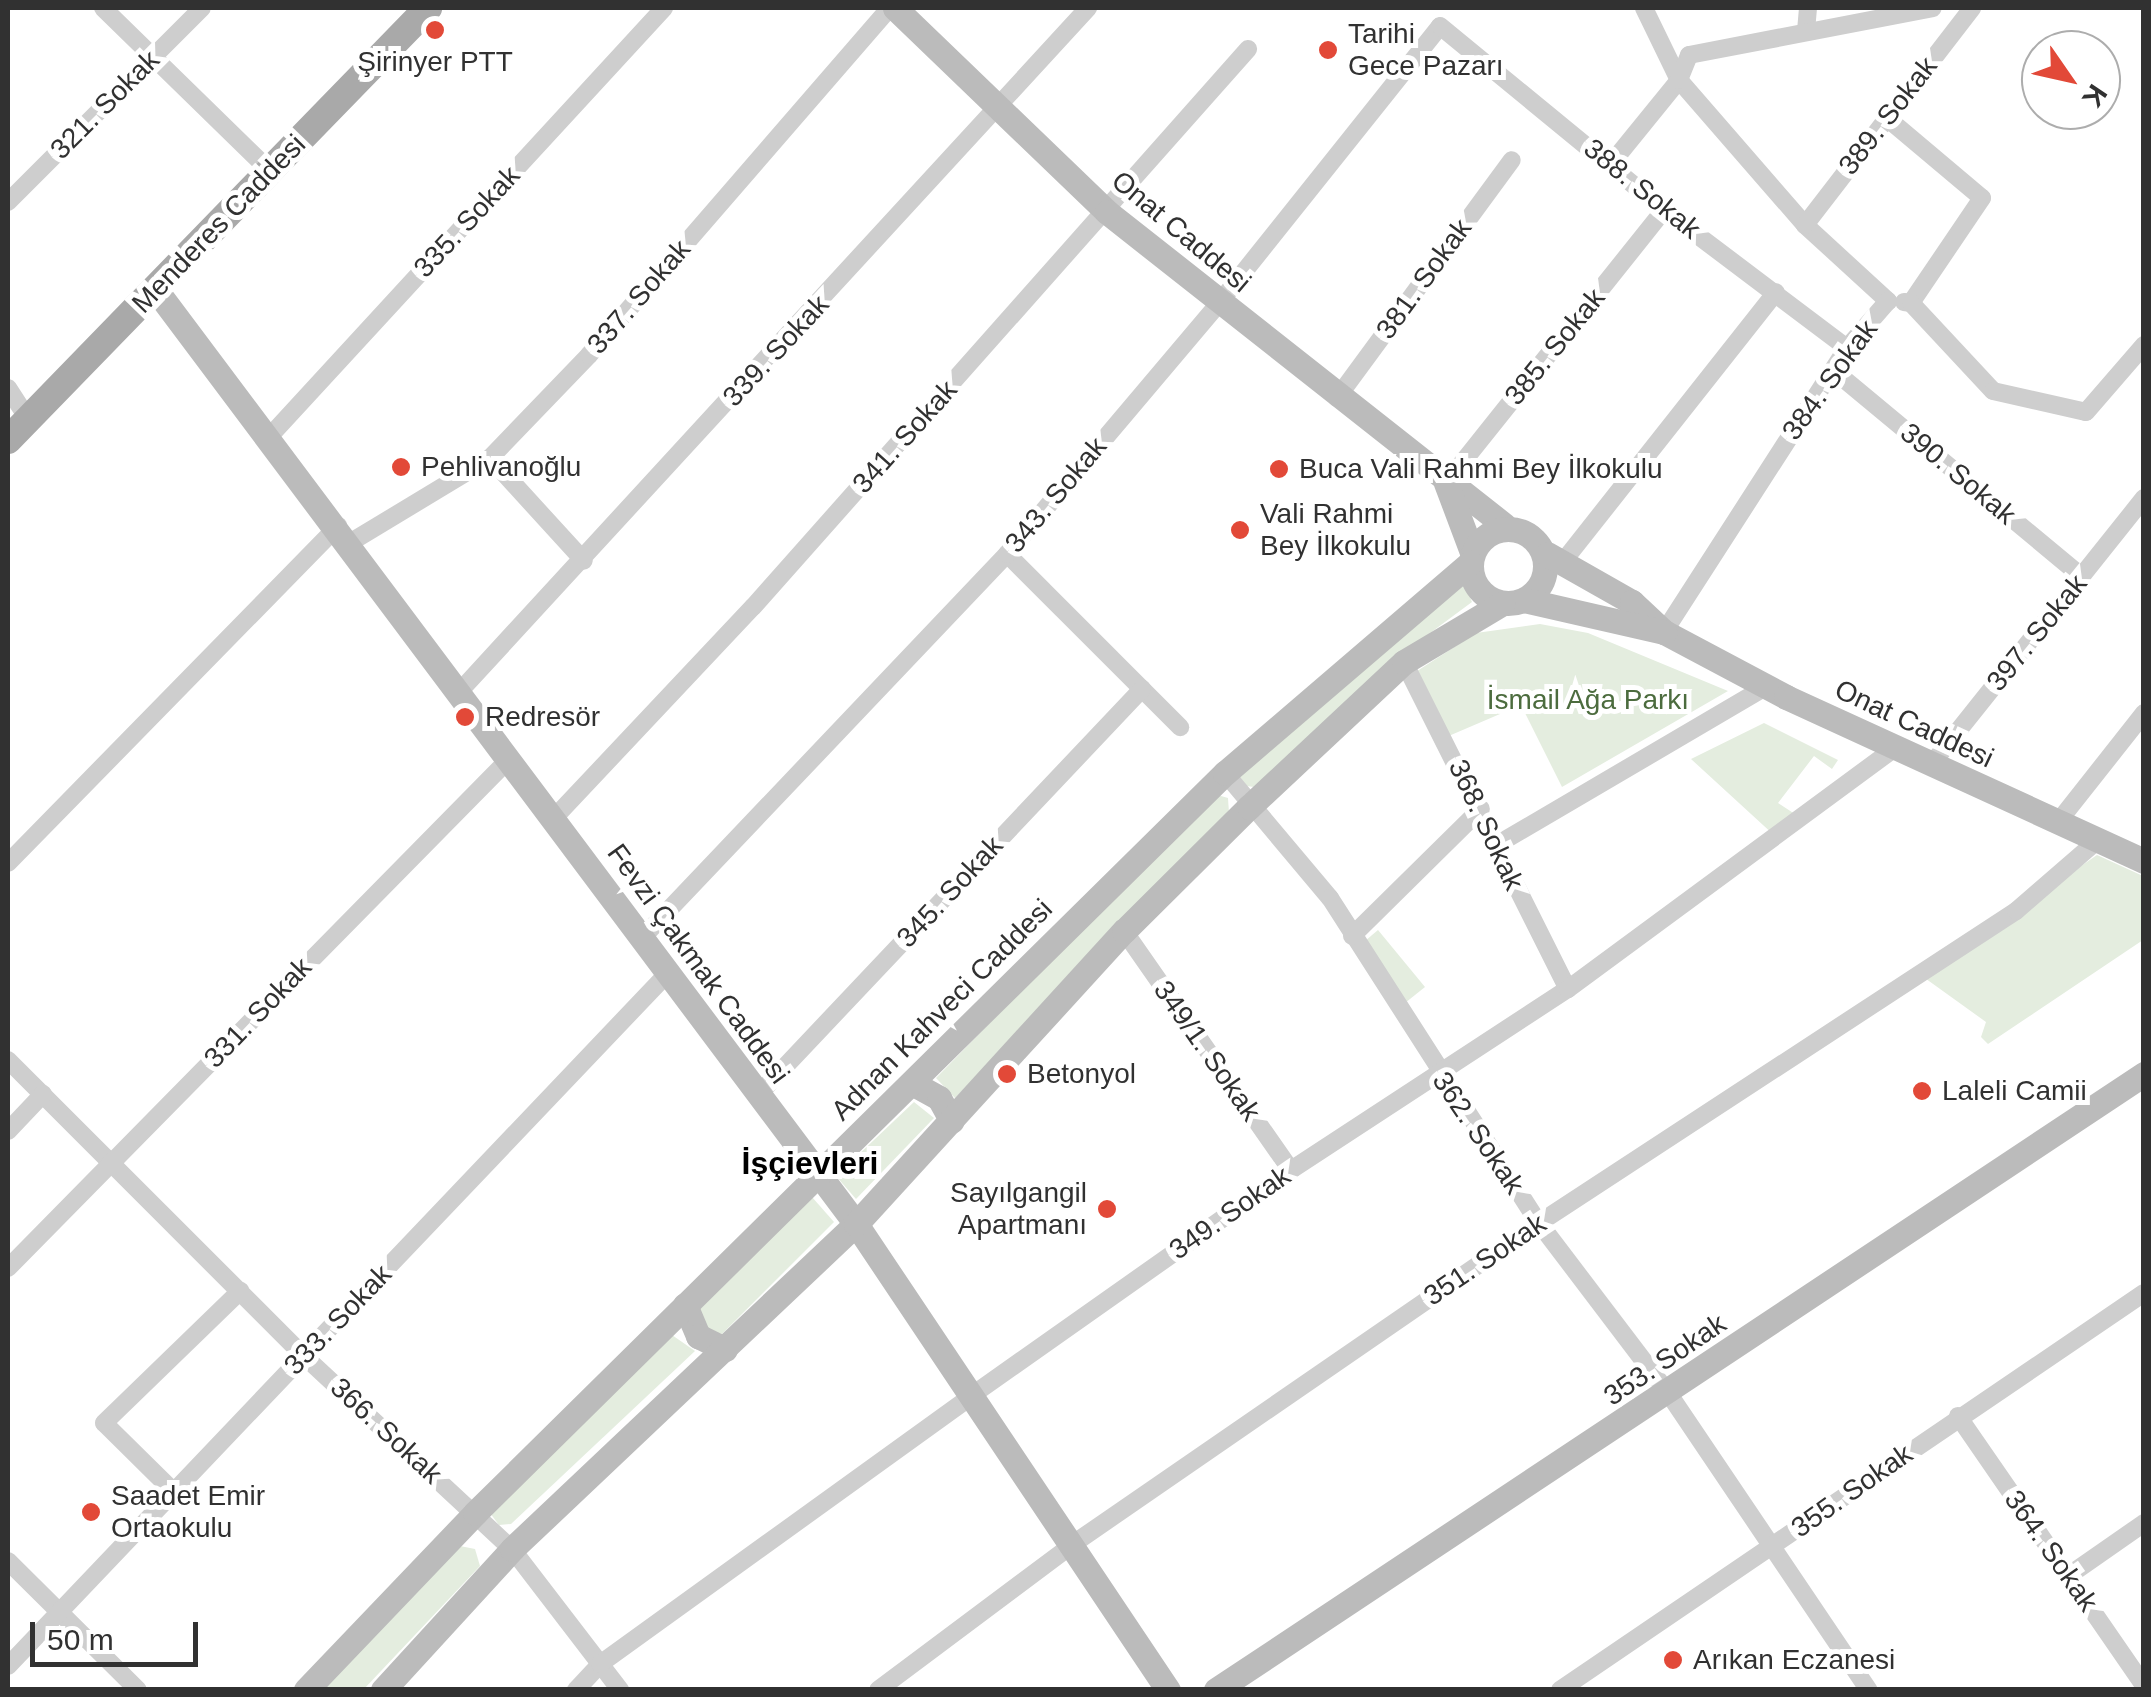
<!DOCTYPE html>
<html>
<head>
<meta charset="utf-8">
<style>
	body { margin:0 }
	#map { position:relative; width:2151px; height:1697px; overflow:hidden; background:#fff; font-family:Arial,sans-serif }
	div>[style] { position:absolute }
	.green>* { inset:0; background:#e4eddf }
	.street>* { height:18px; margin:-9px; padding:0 9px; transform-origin:9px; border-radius:9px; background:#cecece }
	.secondary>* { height:25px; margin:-12.5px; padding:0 12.5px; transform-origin:12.5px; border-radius:12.5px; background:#bbb }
	.secondary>.ring { margin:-12.5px; padding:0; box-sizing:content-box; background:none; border:25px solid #bbb; border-radius:50% }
	.primary>* { height:28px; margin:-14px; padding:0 14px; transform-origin:14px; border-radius:14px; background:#a9a9a9 }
	.dots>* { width:28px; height:28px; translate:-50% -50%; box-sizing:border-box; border:5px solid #fff; border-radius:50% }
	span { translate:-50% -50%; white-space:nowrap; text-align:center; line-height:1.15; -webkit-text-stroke:10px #fff; paint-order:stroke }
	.poi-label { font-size:28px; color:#313131 }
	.left { translate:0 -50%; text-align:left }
	.right { translate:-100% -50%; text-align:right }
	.street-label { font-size:28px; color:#313131 }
	.park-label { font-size:28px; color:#4c6c3e }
	.quarter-label { font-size:32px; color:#000; font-weight:700 }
	.frame { position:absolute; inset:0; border:10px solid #313131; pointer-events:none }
	.north { position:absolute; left:2021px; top:30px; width:100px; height:100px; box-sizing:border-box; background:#fff; border:2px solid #adadad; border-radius:50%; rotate:124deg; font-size:28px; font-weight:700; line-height:40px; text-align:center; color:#313131 }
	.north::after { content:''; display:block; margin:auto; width:35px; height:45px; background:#e24938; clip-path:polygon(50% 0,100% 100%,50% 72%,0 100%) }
	.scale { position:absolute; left:30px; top:1622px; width:168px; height:45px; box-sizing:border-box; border:5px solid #313131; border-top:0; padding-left:12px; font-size:30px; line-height:35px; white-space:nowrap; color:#313131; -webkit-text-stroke:8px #fff; paint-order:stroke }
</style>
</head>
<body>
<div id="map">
	<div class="green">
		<div style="clip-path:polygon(1463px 581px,1472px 602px,1399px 656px,1254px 787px,1239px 785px,1238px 773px)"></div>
		<div style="clip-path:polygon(1540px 624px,1588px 633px,1728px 691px,1562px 787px,1521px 705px,1444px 738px,1411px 675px,1476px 633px)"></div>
		<div style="clip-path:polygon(1764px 723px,1838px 760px,1832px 769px,1814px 756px,1778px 803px,1801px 818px,1775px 836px,1691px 759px)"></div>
		<div style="clip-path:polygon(1214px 794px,1228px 798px,1229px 813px,955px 1098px,936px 1078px)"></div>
		<div style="clip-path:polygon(2097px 855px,2143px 876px,2143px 940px,1988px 1044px,1981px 1037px,1986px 1022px,1922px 976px)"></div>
		<div style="clip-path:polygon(1378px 930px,1425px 987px,1400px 1007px,1365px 941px)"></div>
		<div style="clip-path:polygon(914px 1102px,934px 1118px,856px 1199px,836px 1176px)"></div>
		<div style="clip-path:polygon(812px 1197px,834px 1222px,722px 1334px,698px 1327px,694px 1310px)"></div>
		<div style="clip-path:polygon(672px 1335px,695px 1351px,511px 1524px,499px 1525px,490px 1513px)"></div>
		<div style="clip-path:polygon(455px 1545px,475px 1549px,480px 1566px,364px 1689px,322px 1690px)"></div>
	</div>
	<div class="street">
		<div style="left:103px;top:8px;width:233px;rotate:44.3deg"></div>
		<div style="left:1644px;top:8px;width:80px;rotate:64.1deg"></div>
		<div style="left:1679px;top:80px;width:192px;rotate:49deg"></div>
		<div style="left:1805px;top:225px;width:113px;rotate:42.5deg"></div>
		<div style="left:1888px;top:301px;width:62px;rotate:131.1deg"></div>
		<div style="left:1847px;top:348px;width:338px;rotate:122.8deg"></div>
		<div style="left:1806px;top:31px;width:23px;rotate:-85deg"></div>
		<div style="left:1887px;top:118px;width:124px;rotate:40.1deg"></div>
		<div style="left:1982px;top:198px;width:127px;rotate:124.1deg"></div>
		<div style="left:1911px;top:303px;width:7px;rotate:-172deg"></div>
		<div style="left:1610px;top:165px;width:109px;rotate:-50.9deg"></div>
		<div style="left:1679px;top:80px;width:27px;rotate:-68deg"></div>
		<div style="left:1689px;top:55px;width:248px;rotate:-10.9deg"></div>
		<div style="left:8px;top:202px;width:274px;rotate:-45deg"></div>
		<div style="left:1805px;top:225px;width:274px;rotate:-52.4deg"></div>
		<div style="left:1911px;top:303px;width:120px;rotate:47deg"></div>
		<div style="left:1993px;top:391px;width:95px;rotate:12.7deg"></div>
		<div style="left:2086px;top:412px;width:89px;rotate:-49.1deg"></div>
		<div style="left:1833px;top:370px;width:324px;rotate:39.7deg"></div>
		<div style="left:8px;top:388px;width:38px;rotate:57deg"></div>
		<div style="left:1337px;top:398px;width:295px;rotate:-53.7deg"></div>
		<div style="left:270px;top:436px;width:582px;rotate:-47.37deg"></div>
		<div style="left:490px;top:458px;width:139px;rotate:47.6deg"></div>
		<div style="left:1446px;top:483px;width:349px;rotate:-51.4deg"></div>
		<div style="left:351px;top:542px;width:162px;rotate:-31.1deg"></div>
		<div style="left:490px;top:458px;width:143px;rotate:-46.1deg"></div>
		<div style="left:589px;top:355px;width:459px;rotate:-49.1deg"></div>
		<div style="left:1007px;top:554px;width:245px;rotate:45deg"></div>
		<div style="left:1562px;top:563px;width:345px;rotate:-51.7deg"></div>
		<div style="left:1404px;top:662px;width:366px;rotate:63.4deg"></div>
		<div style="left:460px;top:691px;width:928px;rotate:-47.4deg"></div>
		<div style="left:1930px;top:766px;width:343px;rotate:-51.4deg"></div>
		<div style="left:1225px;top:773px;width:163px;rotate:50deg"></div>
		<div style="left:1330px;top:898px;width:386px;rotate:57.3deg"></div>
		<div style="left:1539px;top:1223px;width:215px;rotate:52.8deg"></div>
		<div style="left:1669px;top:1394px;width:357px;rotate:56deg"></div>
		<div style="left:554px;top:818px;width:290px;rotate:-46.7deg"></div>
		<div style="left:753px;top:607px;width:746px;rotate:-48.42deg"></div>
		<div style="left:2058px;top:822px;width:139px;rotate:-51.7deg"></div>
		<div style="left:1493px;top:847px;width:316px;rotate:-30.4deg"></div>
		<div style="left:8px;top:863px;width:472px;rotate:-45.6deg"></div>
		<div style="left:1124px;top:931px;width:292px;rotate:55.1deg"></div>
		<div style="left:1352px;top:936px;width:181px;rotate:-44.6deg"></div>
		<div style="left:642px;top:938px;width:530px;rotate:-46.45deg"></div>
		<div style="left:1007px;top:554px;width:329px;rotate:-49.8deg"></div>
		<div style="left:1219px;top:303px;width:354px;rotate:-51.4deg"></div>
		<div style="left:1440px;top:26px;width:290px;rotate:39.4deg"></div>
		<div style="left:1664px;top:210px;width:229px;rotate:37deg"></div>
		<div style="left:8px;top:1060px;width:419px;rotate:45deg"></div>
		<div style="left:304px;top:1356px;width:284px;rotate:42.9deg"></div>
		<div style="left:512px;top:1549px;width:178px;rotate:52.5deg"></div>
		<div style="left:758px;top:1095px;width:559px;rotate:-46.6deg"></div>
		<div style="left:8px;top:1131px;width:51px;rotate:-46.6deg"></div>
		<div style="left:8px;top:1268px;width:716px;rotate:-45.45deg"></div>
		<div style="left:1958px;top:1416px;width:328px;rotate:55.4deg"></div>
		<div style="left:174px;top:1492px;width:98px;rotate:-135.4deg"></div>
		<div style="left:104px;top:1423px;width:190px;rotate:-44.1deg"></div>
		<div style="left:8px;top:1561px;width:183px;rotate:44.8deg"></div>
		<div style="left:2068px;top:1576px;width:93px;rotate:-34.9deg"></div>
		<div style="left:8px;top:1666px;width:957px;rotate:-46.4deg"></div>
		<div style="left:576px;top:1690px;width:35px;rotate:-47deg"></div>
		<div style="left:600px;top:1664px;width:458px;rotate:-35.8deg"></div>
		<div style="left:971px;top:1396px;width:392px;rotate:-35.2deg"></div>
		<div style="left:1291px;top:1170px;width:331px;rotate:-33.2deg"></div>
		<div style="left:1568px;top:989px;width:405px;rotate:-36.4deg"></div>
		<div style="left:878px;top:1690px;width:244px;rotate:-36.8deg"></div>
		<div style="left:1073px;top:1544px;width:566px;rotate:-34.56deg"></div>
		<div style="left:1539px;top:1223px;width:570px;rotate:-33.19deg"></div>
		<div style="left:2016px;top:911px;width:108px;rotate:-40.9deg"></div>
		<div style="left:1560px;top:1690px;width:706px;rotate:-34.21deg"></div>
	</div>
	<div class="secondary">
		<div style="left:895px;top:8px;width:294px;rotate:43.9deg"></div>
		<div style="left:1107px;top:212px;width:506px;rotate:38.25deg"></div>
		<div style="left:156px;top:290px;width:1167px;rotate:53.15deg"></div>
		<div style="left:856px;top:1224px;width:561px;rotate:56.2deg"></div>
		<div style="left:1446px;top:483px;width:74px;rotate:69.4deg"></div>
		<div class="ring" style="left:1471px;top:529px;width:49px;height:49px"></div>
		<div style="left:1547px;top:554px;width:98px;rotate:29.5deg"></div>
		<div style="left:1632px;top:602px;width:44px;rotate:43.2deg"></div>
		<div style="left:1664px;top:632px;width:138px;rotate:28deg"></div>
		<div style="left:1786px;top:697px;width:394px;rotate:24.6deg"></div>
		<div style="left:1524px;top:600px;width:144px;rotate:12.9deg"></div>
		<div style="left:912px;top:1083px;width:31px;rotate:29deg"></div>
		<div style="left:939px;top:1098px;width:26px;rotate:61deg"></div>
		<div style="left:685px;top:1305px;width:34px;rotate:67deg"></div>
		<div style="left:698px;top:1336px;width:30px;rotate:26deg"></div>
		<div style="left:306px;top:1690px;width:245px;rotate:-46.3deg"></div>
		<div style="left:475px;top:1513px;width:1054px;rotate:-44.62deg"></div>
		<div style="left:1225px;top:773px;width:323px;rotate:-40.6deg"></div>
		<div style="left:383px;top:1690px;width:191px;rotate:-47.5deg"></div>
		<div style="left:512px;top:1549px;width:473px;rotate:-43.4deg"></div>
		<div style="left:856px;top:1224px;width:397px;rotate:-47.6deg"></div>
		<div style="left:1124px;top:931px;width:176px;rotate:-44.8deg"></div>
		<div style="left:1249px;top:807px;width:212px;rotate:-43.1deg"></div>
		<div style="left:1404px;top:662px;width:115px;rotate:-30.8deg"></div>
		<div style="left:1216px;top:1690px;width:1114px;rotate:-33.58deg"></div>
	</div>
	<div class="primary">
		<div style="left:8px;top:440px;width:603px;rotate:-45.81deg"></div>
	</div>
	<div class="dots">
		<div style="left:435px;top:30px;background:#e24938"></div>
		<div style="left:1328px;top:50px;background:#e24938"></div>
		<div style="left:401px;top:467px;background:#e24938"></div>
		<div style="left:1279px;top:469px;background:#e24938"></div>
		<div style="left:1240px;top:530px;background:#e24938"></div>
		<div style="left:465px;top:717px;background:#e24938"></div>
		<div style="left:1007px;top:1074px;background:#e24938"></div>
		<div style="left:1922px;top:1091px;background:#e24938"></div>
		<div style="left:1107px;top:1209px;background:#e24938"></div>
		<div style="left:91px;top:1512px;background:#e24938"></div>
		<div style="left:1673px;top:1660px;background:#e24938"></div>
	</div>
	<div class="poi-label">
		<span class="left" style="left:1348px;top:50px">Tarihi<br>Gece Pazarı</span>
		<span style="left:435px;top:62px">Şirinyer PTT</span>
		<span class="left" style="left:421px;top:467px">Pehlivanoğlu</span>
		<span class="left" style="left:1299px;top:469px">Buca Vali Rahmi Bey İlkokulu</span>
		<span class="left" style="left:1260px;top:530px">Vali Rahmi<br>Bey İlkokulu</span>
		<span class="left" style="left:485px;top:717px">Redresör</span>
		<span class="left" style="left:1027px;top:1074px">Betonyol</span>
		<span class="left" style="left:1942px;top:1091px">Laleli Camii</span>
		<span class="right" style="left:1087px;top:1209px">Sayılgangil<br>Apartmanı</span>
		<span class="left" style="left:111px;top:1512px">Saadet Emir<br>Ortaokulu</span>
		<span class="left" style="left:1693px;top:1660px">Arıkan Eczanesi</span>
	</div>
	<div class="street-label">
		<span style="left:105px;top:105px;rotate:-45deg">321. Sokak</span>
		<span style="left:1888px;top:116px;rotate:-52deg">389. Sokak</span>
		<span style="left:1642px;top:189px;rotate:39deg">388. Sokak</span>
		<span style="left:467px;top:222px;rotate:-47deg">335. Sokak</span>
		<span style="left:219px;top:224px;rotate:-46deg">Menderes Caddesi</span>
		<span style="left:1181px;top:232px;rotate:40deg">Onat Caddesi</span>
		<span style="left:1424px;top:279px;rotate:-54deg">381. Sokak</span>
		<span style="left:639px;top:297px;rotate:-49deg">337. Sokak</span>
		<span style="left:1555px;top:347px;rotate:-51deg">385. Sokak</span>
		<span style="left:776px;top:351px;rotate:-47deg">339. Sokak</span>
		<span style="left:1830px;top:380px;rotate:-54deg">384. Sokak</span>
		<span style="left:905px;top:437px;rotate:-48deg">341. Sokak</span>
		<span style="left:1958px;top:474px;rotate:40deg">390. Sokak</span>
		<span style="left:1056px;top:495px;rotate:-50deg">343. Sokak</span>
		<span style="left:2037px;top:633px;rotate:-51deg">397. Sokak</span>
		<span style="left:1914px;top:724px;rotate:25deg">Onat Caddesi</span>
		<span style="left:1486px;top:825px;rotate:65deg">368. Sokak</span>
		<span style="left:950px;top:892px;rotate:-47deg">345. Sokak</span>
		<span style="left:698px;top:964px;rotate:54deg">Fevzi Çakmak Caddesi</span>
		<span style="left:942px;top:1010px;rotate:-45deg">Adnan Kahveci Caddesi</span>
		<span style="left:258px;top:1013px;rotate:-46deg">331. Sokak</span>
		<span style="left:1207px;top:1051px;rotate:55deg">349/1. Sokak</span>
		<span style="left:1478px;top:1133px;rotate:56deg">362. Sokak</span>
		<span style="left:1230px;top:1213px;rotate:-35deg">349. Sokak</span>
		<span style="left:1485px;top:1260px;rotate:-34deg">351. Sokak</span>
		<span style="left:338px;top:1320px;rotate:-46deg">333. Sokak</span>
		<span style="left:1665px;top:1360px;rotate:-34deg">353. Sokak</span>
		<span style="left:386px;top:1431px;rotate:43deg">366. Sokak</span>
		<span style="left:1852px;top:1491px;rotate:-35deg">355. Sokak</span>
		<span style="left:2051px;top:1551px;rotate:55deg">364. Sokak</span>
	</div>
	<div class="park-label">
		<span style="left:1588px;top:700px">İsmail Ağa Parkı</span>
	</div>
	<div class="quarter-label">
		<span style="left:810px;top:1163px">İşçievleri</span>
	</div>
	<div class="frame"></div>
	<div class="north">K</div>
	<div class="scale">50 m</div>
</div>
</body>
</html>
